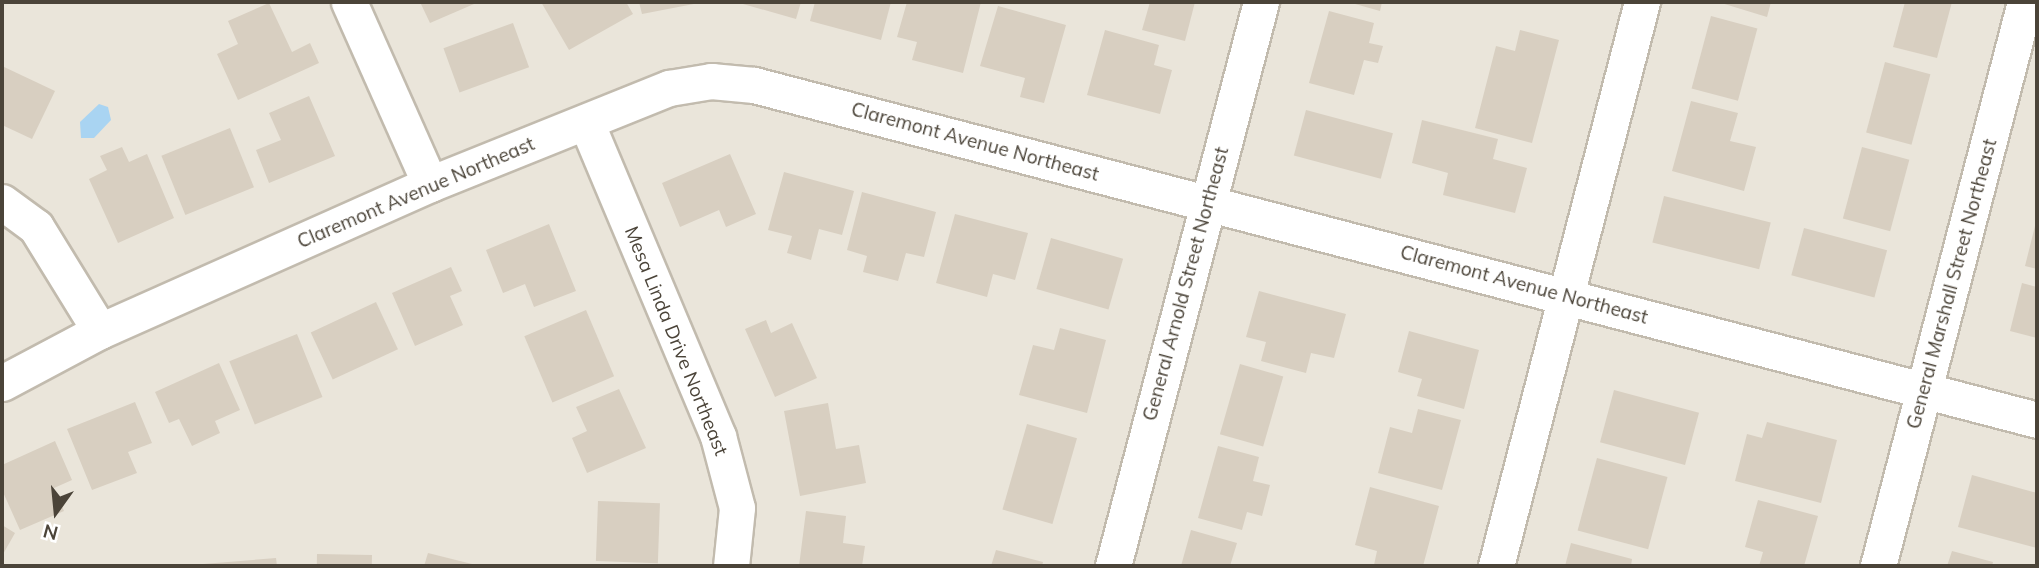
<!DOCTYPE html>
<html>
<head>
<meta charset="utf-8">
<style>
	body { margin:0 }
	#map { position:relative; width:2039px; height:568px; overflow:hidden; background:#f6f3ec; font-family:Mulish,sans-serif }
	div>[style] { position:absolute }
	.residential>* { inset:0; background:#eae5da; transform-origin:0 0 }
	.water>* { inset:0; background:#a9d4f2 }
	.building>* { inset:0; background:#d8cfc1; transform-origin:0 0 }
	.roads { filter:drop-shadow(2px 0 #c2bbae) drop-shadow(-2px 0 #c2bbae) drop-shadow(0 2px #c2bbae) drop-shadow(0 -2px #c2bbae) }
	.street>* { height:35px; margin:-17.5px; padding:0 17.5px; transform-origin:17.5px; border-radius:17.5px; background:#fff }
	span { translate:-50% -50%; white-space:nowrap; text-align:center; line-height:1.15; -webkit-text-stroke:7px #fff; paint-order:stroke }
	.street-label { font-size:19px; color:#4b4439 }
	.frame { position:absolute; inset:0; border:4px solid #4b4439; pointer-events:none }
	.north { position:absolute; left:21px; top:477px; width:70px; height:70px; -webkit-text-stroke:5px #fff; paint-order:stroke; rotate:195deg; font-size:19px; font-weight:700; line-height:28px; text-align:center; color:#4b4439 }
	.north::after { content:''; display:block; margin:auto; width:24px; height:32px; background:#4b4439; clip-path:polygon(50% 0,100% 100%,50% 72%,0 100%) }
</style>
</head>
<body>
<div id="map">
	<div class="residential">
		<div style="left:2px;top:2px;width:2035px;height:564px"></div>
	</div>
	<div class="water">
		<div style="clip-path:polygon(99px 104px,108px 107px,111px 120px,94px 138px,81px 138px,80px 122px)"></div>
	</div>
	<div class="building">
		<div style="clip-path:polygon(420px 2px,473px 2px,474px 4px,430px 23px)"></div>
		<div style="clip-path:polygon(541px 2px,626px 2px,633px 14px,569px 50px)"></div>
		<div style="clip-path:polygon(639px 2px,699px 2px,699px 3px,642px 14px)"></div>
		<div style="clip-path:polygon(736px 2px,801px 2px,796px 19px)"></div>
		<div style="clip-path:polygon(815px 2px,891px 2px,881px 40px,810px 21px)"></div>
		<div style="clip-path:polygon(907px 2px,981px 2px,963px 73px,912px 60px,917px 42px,897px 37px)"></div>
		<div style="clip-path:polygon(1150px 2px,1195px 2px,1185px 41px,1142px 30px)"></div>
		<div style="clip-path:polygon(1348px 2px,1382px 2px,1380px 11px)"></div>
		<div style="clip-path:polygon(1718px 2px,1771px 2px,1767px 17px)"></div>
		<div style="clip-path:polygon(1905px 2px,1952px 2px,1937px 58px,1893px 47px)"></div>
		<div style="clip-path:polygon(269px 3px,292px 52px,310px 43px,319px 63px,238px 100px,217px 54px,238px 44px,228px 21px)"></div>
		<div style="clip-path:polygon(998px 6px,1066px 25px,1044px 103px,1020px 97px,1025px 78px,980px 66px)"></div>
		<div style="clip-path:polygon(1329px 11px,1374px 23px,1369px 43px,1383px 46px,1378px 63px,1364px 60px,1354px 95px,1309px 83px)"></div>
		<div style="left:1711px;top:16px;width:48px;height:75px;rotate:15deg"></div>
		<div style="left:513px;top:23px;width:47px;height:74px;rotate:70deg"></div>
		<div style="clip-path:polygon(1105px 30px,1159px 45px,1154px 65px,1172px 70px,1160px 114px,1087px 95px)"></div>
		<div style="clip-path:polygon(1520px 30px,1559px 40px,1532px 143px,1475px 128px,1496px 46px,1515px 51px)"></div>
		<div style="left:1885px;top:62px;width:47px;height:73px;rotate:15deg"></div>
		<div style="clip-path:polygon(2px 66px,55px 91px,32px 139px,2px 125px)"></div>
		<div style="clip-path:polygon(309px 96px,335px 156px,269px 183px,256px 150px,281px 140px,269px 113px)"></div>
		<div style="clip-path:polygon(1691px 101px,1738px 113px,1730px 141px,1756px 147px,1744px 191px,1672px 171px)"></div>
		<div style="left:1306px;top:110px;width:90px;height:47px;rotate:15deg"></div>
		<div style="clip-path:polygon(1422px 120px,1498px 139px,1493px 159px,1527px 168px,1515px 213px,1443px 195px,1448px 173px,1412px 163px)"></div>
		<div style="left:230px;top:128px;width:64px;height:74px;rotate:68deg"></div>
		<div style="clip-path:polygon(122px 147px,129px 162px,147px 154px,174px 218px,118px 243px,89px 179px,107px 170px,100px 156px)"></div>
		<div style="left:1862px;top:147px;width:49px;height:74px;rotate:15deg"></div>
		<div style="clip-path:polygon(730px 154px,756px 214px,726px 227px,719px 210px,680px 227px,662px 183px)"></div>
		<div style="clip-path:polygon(784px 172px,854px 191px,842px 235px,819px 229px,811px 260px,787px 253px,792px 236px,768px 230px)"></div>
		<div style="clip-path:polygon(862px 192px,936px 212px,924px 257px,906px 253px,898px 281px,863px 272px,867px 256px,847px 250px)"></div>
		<div style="left:1664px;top:196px;width:110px;height:48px;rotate:14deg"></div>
		<div style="clip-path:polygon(955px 214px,1028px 233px,1015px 280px,993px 274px,987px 297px,936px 283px)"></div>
		<div style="clip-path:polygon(2036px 222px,2037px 222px,2037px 269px,2025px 266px)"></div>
		<div style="clip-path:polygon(549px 224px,576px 291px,534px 307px,525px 284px,503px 293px,486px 250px)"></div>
		<div style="left:1804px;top:228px;width:86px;height:49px;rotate:15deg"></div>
		<div style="left:1051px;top:238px;width:75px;height:53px;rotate:16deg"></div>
		<div style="clip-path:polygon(451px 267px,462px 291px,450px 296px,463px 325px,415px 346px,392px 293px)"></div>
		<div style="clip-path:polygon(2022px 283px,2037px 287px,2037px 338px,2010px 331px)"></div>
		<div style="clip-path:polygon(1259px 291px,1346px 314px,1334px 358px,1311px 353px,1306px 373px,1261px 361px,1266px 342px,1246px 337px)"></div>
		<div style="left:376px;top:302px;width:52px;height:72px;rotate:65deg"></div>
		<div style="left:586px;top:310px;width:72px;height:67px;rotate:67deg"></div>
		<div style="clip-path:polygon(766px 320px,771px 333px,792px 323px,817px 378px,775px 397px,745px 329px)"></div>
		<div style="clip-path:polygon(1060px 328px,1106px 340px,1087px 413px,1019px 395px,1033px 345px,1054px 350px)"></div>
		<div style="clip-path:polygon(1409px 331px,1479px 350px,1464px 409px,1417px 396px,1422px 379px,1398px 372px)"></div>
		<div style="left:297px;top:334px;width:68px;height:73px;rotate:68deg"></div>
		<div style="clip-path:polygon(219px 363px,240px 410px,215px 421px,220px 433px,192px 446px,179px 419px,169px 423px,155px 392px)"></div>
		<div style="left:1240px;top:364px;width:45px;height:73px;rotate:16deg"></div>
		<div style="clip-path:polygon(619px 389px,646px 448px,587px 473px,572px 438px,587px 431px,576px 407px)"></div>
		<div style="left:1614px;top:390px;width:88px;height:54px;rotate:15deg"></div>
		<div style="clip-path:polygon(135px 402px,152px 443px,128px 452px,137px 473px,92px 490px,67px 429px)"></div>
		<div style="clip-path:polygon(828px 403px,836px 449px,859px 445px,866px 483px,800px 496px,784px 411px)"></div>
		<div style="clip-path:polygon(1418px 409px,1461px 420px,1442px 490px,1378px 473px,1390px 427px,1412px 433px)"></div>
		<div style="clip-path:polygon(1767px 422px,1837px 440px,1821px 503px,1735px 481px,1747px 434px,1762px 438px)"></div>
		<div style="left:1027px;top:424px;width:52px;height:89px;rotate:16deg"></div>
		<div style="clip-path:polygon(55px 441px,72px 480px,54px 488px,64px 511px,20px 530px,2px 490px,2px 465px)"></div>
		<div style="clip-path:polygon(1218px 446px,1259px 457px,1253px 481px,1270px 485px,1262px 516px,1247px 512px,1242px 530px,1198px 518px)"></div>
		<div style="left:1597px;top:458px;width:73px;height:75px;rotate:15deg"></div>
		<div style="clip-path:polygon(1972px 475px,2037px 493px,2037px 548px,1958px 527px)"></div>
		<div style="clip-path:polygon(1370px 487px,1439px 506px,1423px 566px,1374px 565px,1377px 551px,1355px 545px)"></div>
		<div style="clip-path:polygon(1758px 500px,1818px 516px,1804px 566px,1759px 566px,1763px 552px,1745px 547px)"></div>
		<div style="left:598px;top:501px;width:62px;height:60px;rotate:2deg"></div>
		<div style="clip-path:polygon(806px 511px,846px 516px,843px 543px,865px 546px,862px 566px,799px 566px)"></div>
		<div style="clip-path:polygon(2px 525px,15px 533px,2px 556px)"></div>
		<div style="clip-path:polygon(1191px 530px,1237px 543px,1230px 566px,1181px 566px)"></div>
		<div style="clip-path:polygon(1571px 543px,1632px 559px,1631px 566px,1565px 566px)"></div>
		<div style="clip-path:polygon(996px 550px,1043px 562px,1042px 566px,991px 566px)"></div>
		<div style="clip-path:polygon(1952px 551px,1993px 562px,1992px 566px,1947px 566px)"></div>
		<div style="clip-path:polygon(428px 553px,476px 565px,475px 566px,424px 566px)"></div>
		<div style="left:317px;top:554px;width:55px;height:12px;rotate:1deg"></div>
		<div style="clip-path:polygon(276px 558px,277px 566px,203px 566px,203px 564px)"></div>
	</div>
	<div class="roads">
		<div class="street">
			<div style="left:349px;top:2px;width:199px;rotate:66deg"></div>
			<div style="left:586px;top:122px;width:341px;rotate:67.2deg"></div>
			<div style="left:718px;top:436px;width:74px;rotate:75.2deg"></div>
			<div style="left:737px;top:508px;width:58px;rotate:95.9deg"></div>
			<div style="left:2px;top:202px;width:42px;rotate:36.3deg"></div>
			<div style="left:36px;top:227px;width:122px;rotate:58.4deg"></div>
			<div style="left:2px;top:383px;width:111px;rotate:-28deg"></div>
			<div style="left:100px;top:331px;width:361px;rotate:-24deg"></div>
			<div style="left:430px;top:184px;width:258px;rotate:-21.9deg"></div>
			<div style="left:669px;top:88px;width:43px;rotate:-9.5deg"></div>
			<div style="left:711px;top:81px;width:43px;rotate:5.3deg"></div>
			<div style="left:754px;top:85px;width:1326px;rotate:14.63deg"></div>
			<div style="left:1113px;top:566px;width:583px;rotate:-75.3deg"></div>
			<div style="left:1496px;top:566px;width:583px;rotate:-75.49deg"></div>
			<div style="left:1878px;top:566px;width:583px;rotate:-75.39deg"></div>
		</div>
	</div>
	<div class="street-label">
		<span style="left:975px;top:142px;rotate:15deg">Claremont Avenue Northeast</span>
		<span style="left:416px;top:193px;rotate:-23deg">Claremont Avenue Northeast</span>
		<span style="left:1186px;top:284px;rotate:-75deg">General Arnold Street Northeast</span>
		<span style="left:1952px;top:284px;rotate:-75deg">General Marshall Street Northeast</span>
		<span style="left:1524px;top:285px;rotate:15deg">Claremont Avenue Northeast</span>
		<span style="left:676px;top:341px;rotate:68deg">Mesa Linda Drive Northeast</span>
	</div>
	<div class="frame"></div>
	<div class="north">N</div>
</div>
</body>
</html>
